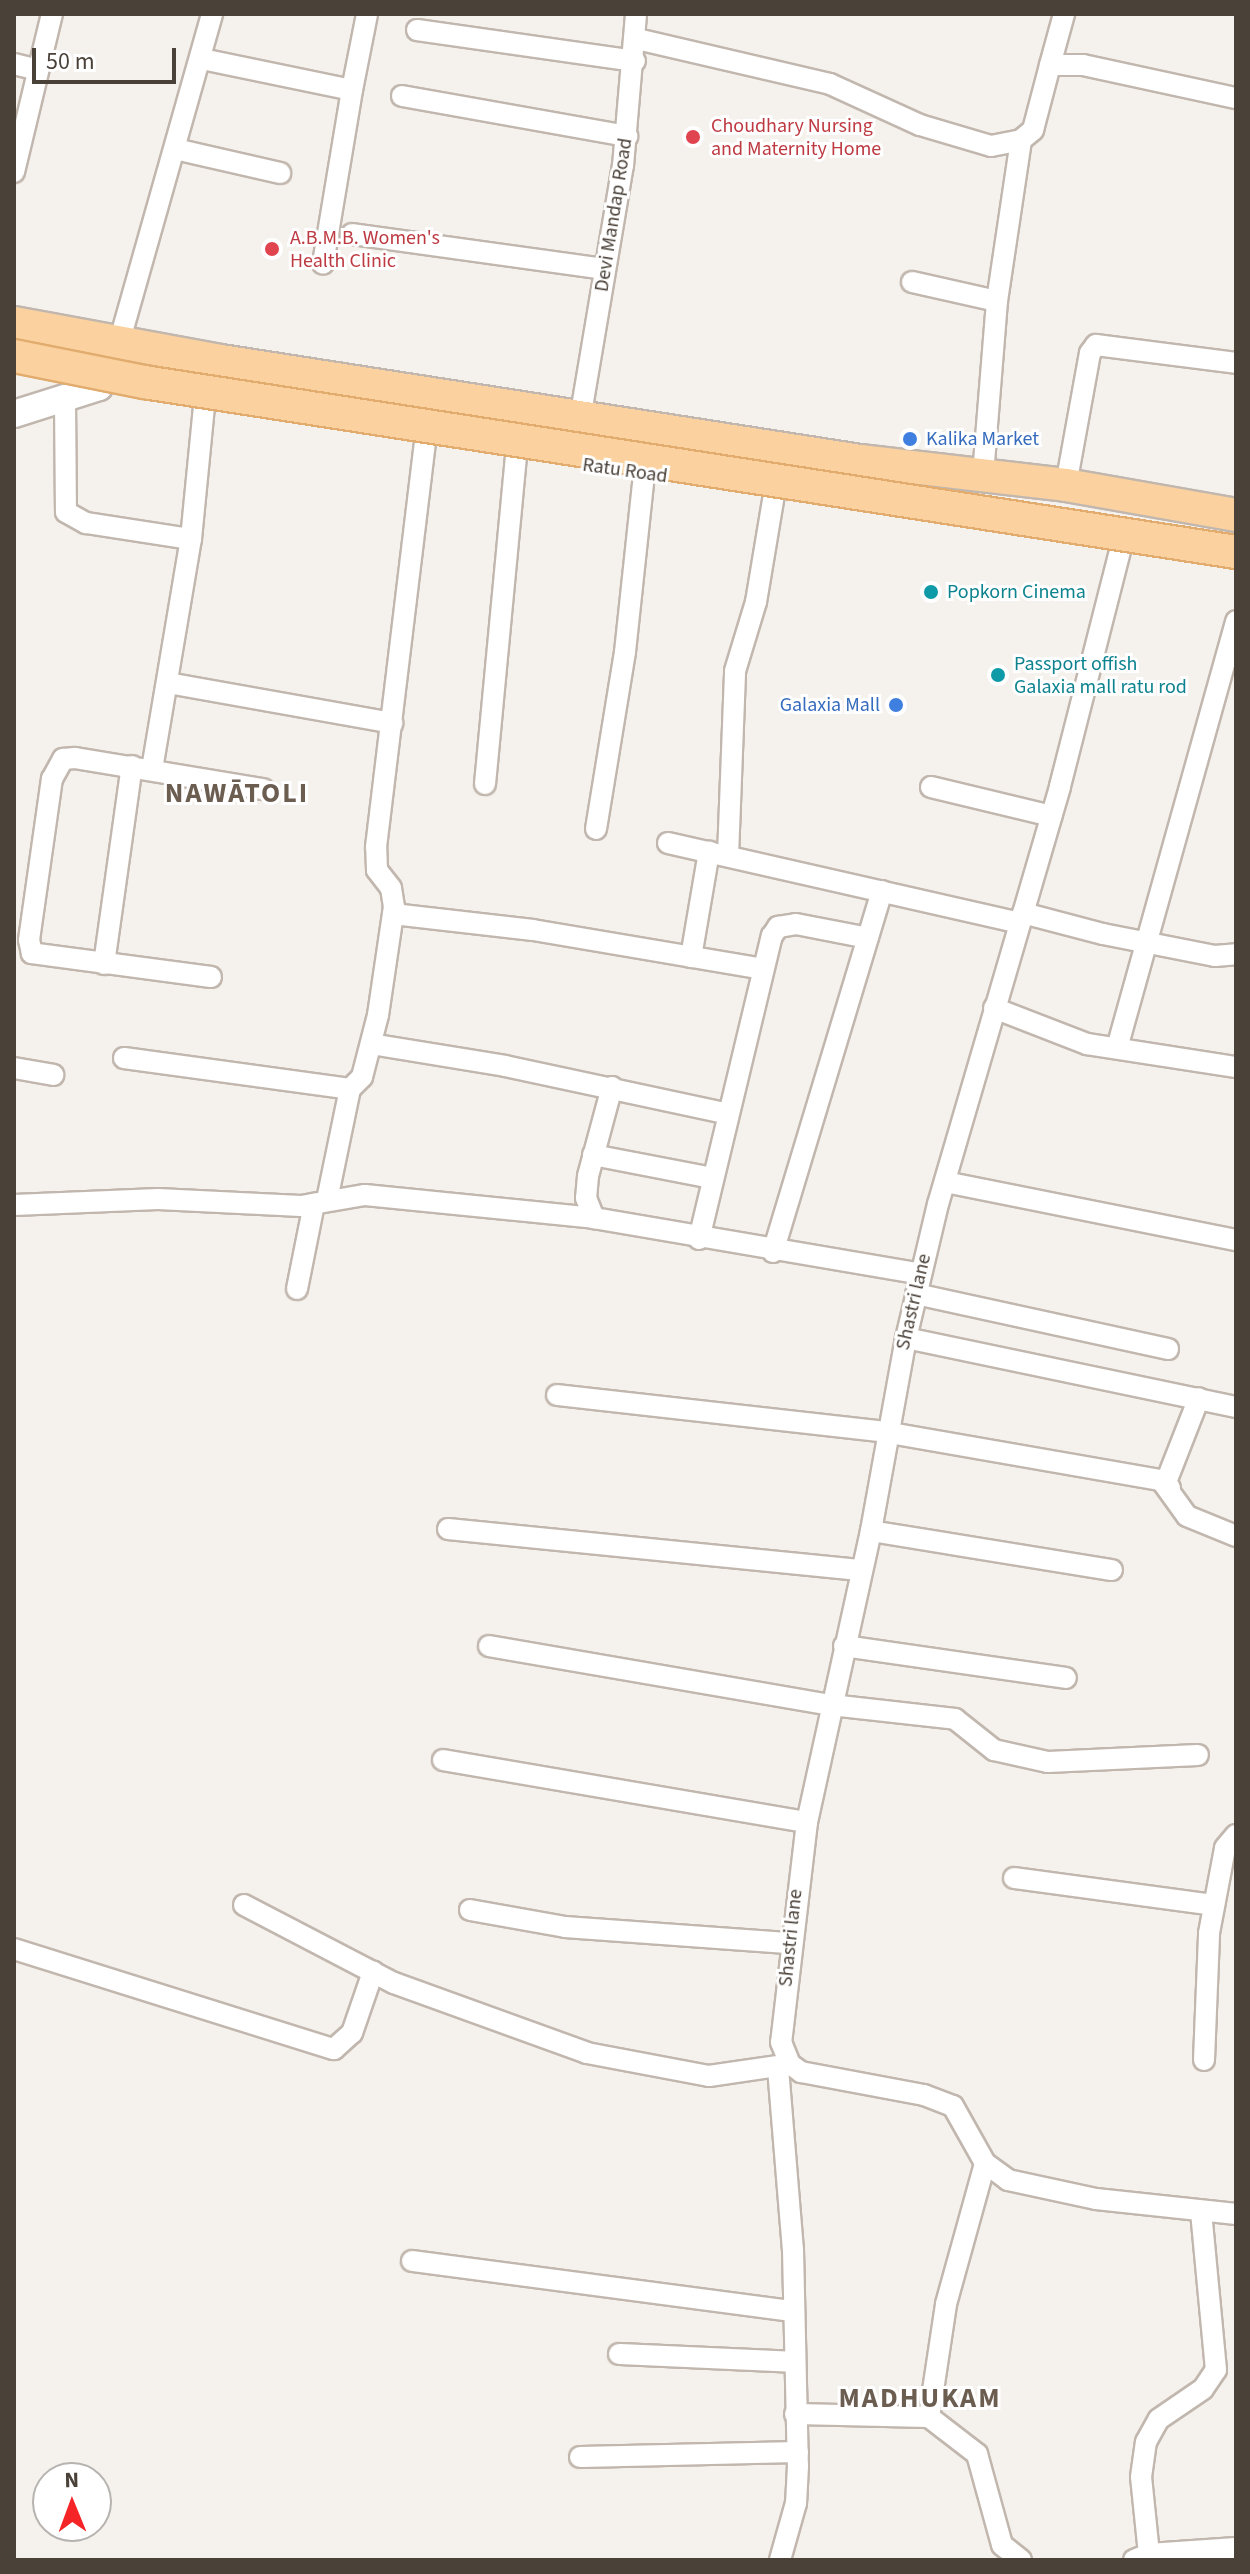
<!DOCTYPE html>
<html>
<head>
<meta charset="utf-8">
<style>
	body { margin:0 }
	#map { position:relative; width:1250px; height:2574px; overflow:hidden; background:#f5f1ec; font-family:"Source Sans 3",sans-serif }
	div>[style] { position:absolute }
	.roads { filter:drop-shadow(2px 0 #c1b7ae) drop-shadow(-2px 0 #c1b7ae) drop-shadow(0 2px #c1b7ae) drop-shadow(0 -2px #c1b7ae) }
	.minor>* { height:20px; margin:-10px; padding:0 10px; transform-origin:10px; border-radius:10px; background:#fff }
	.tertiary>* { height:26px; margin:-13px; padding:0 13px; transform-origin:13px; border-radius:13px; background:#fff }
	.primary>* { height:32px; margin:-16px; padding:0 16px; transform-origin:16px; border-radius:16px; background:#fbd29f }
	.bridges { filter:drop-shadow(2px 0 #e1ac6e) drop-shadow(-2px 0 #e1ac6e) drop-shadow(0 2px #e1ac6e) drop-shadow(0 -2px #e1ac6e) }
	.primary-bridge>* { height:32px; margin:-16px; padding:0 16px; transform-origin:16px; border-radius:16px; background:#fbd29f }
	.dots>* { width:22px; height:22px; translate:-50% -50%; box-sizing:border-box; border:4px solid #fff; border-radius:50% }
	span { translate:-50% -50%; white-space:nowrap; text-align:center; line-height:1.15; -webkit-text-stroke:6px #fff; paint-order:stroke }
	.health-label { font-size:20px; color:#be3a42 }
	.left { translate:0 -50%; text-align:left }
	.street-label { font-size:20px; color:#4a4139 }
	.shop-label { font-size:20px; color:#366cbe }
	.right { translate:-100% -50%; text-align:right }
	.culture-label { font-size:20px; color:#0d838f }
	.district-label { font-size:28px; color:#6c5d51; font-weight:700; letter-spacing:2px }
	.frame { position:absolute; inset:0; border:16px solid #4a4139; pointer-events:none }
	.north { position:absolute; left:32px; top:2462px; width:80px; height:80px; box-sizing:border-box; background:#fff; border:2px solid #b7b3b0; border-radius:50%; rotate:359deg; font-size:22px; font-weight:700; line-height:32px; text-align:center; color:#4a4139 }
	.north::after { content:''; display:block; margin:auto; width:28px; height:36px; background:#f42427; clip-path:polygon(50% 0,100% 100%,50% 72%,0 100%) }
	.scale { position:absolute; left:32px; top:48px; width:144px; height:36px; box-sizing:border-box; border:4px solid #4a4139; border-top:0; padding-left:10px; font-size:24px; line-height:28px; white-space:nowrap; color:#4a4139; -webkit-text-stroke:6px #fff; paint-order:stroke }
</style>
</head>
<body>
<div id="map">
	<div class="roads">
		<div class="minor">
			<div style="left:417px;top:30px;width:220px;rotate:8.1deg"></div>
			<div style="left:637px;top:39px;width:198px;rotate:13.1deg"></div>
			<div style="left:830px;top:84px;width:99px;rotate:24.5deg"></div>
			<div style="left:920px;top:125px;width:74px;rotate:16.5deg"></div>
			<div style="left:991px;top:146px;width:31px;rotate:-11deg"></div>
			<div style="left:1021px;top:140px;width:16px;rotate:-40deg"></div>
			<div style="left:1033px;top:130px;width:67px;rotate:-75.3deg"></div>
			<div style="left:1050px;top:65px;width:33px"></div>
			<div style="left:1083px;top:65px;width:157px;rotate:12.2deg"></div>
			<div style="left:202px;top:59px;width:153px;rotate:11.7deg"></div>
			<div style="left:352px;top:90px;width:176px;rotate:99.5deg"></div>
			<div style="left:14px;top:64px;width:25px;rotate:14deg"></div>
			<div style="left:1050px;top:65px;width:53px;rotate:-74.6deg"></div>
			<div style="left:352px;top:90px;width:77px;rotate:-78.8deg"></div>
			<div style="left:402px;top:96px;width:229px;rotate:10.1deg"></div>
			<div style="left:175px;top:149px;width:108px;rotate:12.9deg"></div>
			<div style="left:14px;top:172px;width:163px;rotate:-76.5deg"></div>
			<div style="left:352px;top:234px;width:255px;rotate:7.9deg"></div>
			<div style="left:912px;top:282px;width:87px;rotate:12.6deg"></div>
			<div style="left:997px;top:301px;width:174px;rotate:94.6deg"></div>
			<div style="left:997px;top:301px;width:163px;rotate:-81.5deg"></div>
			<div style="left:119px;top:343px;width:342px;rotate:-74.2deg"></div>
			<div style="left:65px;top:400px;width:112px;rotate:89.5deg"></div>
			<div style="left:66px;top:512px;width:23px;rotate:29deg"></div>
			<div style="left:86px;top:523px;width:106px;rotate:8.7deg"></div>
			<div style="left:579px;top:425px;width:263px;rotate:-80.4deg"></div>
			<div style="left:623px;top:166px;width:153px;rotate:-85.1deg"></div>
			<div style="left:1066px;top:485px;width:134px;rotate:-79.7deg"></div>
			<div style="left:1090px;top:353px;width:10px;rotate:-53deg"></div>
			<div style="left:1096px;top:345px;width:141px;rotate:7.3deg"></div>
			<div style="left:1121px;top:547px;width:248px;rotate:104.3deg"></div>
			<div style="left:1060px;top:787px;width:434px;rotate:106.3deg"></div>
			<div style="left:938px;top:1204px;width:138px;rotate:103.4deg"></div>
			<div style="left:906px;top:1338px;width:196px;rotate:100.3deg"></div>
			<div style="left:871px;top:1531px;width:298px;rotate:102.4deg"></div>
			<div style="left:807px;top:1822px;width:222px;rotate:96.7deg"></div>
			<div style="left:781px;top:2042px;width:24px;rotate:68deg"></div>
			<div style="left:790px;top:2064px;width:14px;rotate:36deg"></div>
			<div style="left:801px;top:2072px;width:125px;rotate:10.6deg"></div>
			<div style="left:924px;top:2095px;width:31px;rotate:21deg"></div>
			<div style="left:953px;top:2106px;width:65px;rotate:60.7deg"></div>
			<div style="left:985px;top:2163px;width:29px;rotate:36deg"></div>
			<div style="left:1008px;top:2180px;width:90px;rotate:12.2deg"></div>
			<div style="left:1096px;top:2199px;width:141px;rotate:6.1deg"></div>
			<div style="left:168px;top:683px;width:228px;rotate:10.1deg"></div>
			<div style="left:152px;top:769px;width:233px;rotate:-80.4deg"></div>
			<div style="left:191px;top:539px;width:133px;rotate:-84.4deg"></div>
			<div style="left:485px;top:784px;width:330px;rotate:-84.6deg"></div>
			<div style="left:931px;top:787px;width:124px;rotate:13.5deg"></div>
			<div style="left:596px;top:829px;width:179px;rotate:-80.7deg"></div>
			<div style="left:625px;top:652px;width:179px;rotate:-83.9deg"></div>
			<div style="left:668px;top:843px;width:361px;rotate:12.8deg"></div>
			<div style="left:728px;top:856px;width:185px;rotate:-87.8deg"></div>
			<div style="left:735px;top:671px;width:72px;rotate:-73.1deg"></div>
			<div style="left:756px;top:602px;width:109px;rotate:-80.5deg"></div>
			<div style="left:1023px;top:913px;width:83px;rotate:14.7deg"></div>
			<div style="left:1103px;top:934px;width:114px;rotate:11.1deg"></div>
			<div style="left:1215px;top:956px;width:21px;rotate:-5deg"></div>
			<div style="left:393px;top:914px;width:141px;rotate:6.5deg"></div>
			<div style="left:533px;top:930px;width:233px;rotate:9.6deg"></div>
			<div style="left:691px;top:957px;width:107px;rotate:-80.3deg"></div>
			<div style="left:104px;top:964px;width:200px;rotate:-82deg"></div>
			<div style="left:211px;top:977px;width:181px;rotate:-172.4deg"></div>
			<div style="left:32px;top:953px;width:13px;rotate:-103deg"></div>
			<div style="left:29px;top:940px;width:163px;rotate:-81.9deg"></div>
			<div style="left:52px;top:779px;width:23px;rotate:-61deg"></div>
			<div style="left:63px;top:759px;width:12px;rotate:-5deg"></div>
			<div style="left:75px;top:758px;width:191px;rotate:9.4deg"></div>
			<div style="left:994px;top:1008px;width:100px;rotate:21.2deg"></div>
			<div style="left:1087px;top:1044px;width:151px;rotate:8.8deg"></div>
			<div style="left:371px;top:1044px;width:136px;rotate:9.3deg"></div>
			<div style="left:505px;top:1066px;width:228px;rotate:12.1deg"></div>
			<div style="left:1117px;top:1048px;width:443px;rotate:-74.4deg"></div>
			<div style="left:124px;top:1058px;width:228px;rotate:7.8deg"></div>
			<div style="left:350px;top:1089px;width:17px;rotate:-45deg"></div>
			<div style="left:362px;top:1077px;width:64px;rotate:-75.5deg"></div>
			<div style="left:378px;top:1015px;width:109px;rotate:-81.6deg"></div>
			<div style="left:394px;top:907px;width:19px;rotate:-99deg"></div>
			<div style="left:391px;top:888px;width:23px;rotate:-128deg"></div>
			<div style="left:377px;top:870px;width:23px;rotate:-92deg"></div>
			<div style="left:376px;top:847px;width:409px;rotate:-83.1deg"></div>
			<div style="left:14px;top:1068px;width:40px;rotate:10deg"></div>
			<div style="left:612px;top:1087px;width:92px;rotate:105.1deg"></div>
			<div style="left:588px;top:1176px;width:22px;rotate:95deg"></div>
			<div style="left:586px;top:1198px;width:22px;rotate:68deg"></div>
			<div style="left:594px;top:1218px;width:331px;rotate:9.7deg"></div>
			<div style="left:593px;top:1155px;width:122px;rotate:10.9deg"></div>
			<div style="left:945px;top:1182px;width:297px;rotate:11.3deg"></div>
			<div style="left:327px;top:1200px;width:113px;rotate:-78.3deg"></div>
			<div style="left:14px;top:1205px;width:144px;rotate:-2.4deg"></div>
			<div style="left:158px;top:1199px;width:143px;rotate:2.8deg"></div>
			<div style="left:301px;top:1206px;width:65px;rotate:-9.8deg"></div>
			<div style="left:365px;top:1195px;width:230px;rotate:5.7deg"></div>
			<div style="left:699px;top:1239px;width:312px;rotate:-76.5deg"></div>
			<div style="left:772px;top:936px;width:11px;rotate:-56deg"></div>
			<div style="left:778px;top:927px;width:18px;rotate:-9deg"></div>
			<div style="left:796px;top:924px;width:73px;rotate:11deg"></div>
			<div style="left:773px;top:1252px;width:377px;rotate:-73.2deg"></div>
			<div style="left:297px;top:1289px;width:87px;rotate:-78.7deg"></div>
			<div style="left:916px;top:1294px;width:258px;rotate:12.3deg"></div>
			<div style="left:906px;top:1338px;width:337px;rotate:11.8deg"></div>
			<div style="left:557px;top:1395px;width:330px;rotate:6.4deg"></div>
			<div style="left:885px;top:1432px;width:280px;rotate:9.9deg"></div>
			<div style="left:1161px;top:1480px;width:44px;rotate:54.2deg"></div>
			<div style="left:1187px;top:1516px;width:53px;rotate:22.2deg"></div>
			<div style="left:1170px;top:1488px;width:7px;rotate:-124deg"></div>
			<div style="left:1166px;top:1482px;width:90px;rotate:-68.6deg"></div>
			<div style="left:448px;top:1529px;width:416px;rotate:5.7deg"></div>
			<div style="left:871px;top:1531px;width:244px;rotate:9.2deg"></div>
			<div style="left:489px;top:1646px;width:347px;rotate:9.8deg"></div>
			<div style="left:831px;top:1705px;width:125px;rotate:6.4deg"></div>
			<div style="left:955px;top:1719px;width:50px;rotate:38.5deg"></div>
			<div style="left:994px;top:1750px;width:55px;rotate:12.5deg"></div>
			<div style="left:1048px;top:1762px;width:150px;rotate:-2.7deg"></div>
			<div style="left:844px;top:1646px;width:224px;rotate:8.2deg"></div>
			<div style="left:443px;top:1760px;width:369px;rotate:9.7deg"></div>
			<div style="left:1014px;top:1878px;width:202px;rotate:7.7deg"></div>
			<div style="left:244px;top:1905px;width:169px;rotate:27.5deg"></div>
			<div style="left:394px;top:1983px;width:205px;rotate:19.9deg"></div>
			<div style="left:587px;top:2053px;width:124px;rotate:10.7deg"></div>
			<div style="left:709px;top:2076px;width:82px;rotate:-8.4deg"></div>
			<div style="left:470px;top:1910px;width:97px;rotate:10.1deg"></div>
			<div style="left:565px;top:1927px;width:226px;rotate:4.1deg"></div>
			<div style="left:14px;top:1949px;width:335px;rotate:17.4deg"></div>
			<div style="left:334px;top:2049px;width:24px;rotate:-42deg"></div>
			<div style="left:352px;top:2033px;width:65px;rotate:-71deg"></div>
			<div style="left:1204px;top:2060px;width:127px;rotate:-87.7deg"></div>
			<div style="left:1209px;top:1933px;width:86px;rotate:-79.3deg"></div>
			<div style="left:1225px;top:1848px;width:17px;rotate:-50deg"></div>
			<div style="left:778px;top:2068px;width:183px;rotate:85.3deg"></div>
			<div style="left:793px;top:2250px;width:216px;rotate:88.7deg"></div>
			<div style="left:798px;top:2466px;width:37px;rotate:93deg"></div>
			<div style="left:796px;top:2503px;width:59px;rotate:105.7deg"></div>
			<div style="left:412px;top:2261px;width:383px;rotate:7.5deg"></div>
			<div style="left:619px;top:2354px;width:174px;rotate:2.6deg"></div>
			<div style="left:795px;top:2414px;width:134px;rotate:1.3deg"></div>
			<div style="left:929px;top:2417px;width:114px;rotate:-81.4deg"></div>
			<div style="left:946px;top:2304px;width:146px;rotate:-74.5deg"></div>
			<div style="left:929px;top:2417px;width:61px;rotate:37.6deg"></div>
			<div style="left:977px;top:2454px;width:94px;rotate:74.6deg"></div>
			<div style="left:1002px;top:2545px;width:24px;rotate:38deg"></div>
			<div style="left:580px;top:2457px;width:218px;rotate:-1.3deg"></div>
			<div style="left:1149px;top:2554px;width:77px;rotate:-95.9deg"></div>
			<div style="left:1141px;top:2477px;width:35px;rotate:-82deg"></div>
			<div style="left:1146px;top:2442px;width:26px;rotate:-61deg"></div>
			<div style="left:1159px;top:2419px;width:53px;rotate:-34.3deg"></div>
			<div style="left:1203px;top:2389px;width:23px;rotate:-56deg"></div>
			<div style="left:1216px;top:2370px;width:160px;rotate:-95.4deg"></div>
			<div style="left:1134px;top:2560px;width:16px;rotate:-22deg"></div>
			<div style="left:1149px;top:2554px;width:87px;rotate:-3.9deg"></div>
		</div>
		<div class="tertiary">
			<div style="left:14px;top:414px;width:89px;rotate:-17.6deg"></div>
			<div style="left:99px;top:387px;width:48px;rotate:-65.6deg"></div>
		</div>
		<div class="primary">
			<div style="left:14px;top:323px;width:210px;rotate:10.4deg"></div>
			<div style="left:221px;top:361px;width:647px;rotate:8.89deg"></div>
			<div style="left:860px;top:461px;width:207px;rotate:6.6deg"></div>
			<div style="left:1066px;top:485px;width:173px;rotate:10deg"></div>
		</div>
	</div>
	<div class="bridges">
		<div class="primary-bridge">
			<div style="left:14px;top:356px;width:133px;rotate:11.3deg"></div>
			<div style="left:144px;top:382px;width:1105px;rotate:8.85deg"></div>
		</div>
	</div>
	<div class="dots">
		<div style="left:693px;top:137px;background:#e0444e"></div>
		<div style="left:272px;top:249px;background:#e0444e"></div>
		<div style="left:910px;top:439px;background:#3f7fe0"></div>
		<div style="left:931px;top:592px;background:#0f9aa8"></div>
		<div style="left:998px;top:675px;background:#0f9aa8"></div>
		<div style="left:896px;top:705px;background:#3f7fe0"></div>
	</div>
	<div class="health-label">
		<span class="left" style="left:711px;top:138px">Choudhary Nursing<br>and Maternity Home</span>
		<span class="left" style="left:290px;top:250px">A.B.M.B. Women's<br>Health Clinic</span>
	</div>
	<div class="street-label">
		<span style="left:614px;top:215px;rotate:-81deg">Devi Mandap Road</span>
		<span style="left:625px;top:471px;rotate:8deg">Ratu Road</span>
		<span style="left:914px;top:1302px;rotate:-77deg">Shastri lane</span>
		<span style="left:791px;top:1938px;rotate:-84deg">Shastri lane</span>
	</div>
	<div class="shop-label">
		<span class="left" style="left:926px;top:439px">Kalika Market</span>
		<span class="right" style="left:880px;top:705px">Galaxia Mall</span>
	</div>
	<div class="culture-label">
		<span class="left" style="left:947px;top:592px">Popkorn Cinema</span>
		<span class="left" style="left:1014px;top:676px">Passport offish<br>Galaxia mall ratu rod</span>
	</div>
	<div class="district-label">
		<span style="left:237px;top:793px">NAWĀTOLI</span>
		<span style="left:920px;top:2398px">MADHUKAM</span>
	</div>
	<div class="frame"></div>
	<div class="north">N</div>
	<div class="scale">50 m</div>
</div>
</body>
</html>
